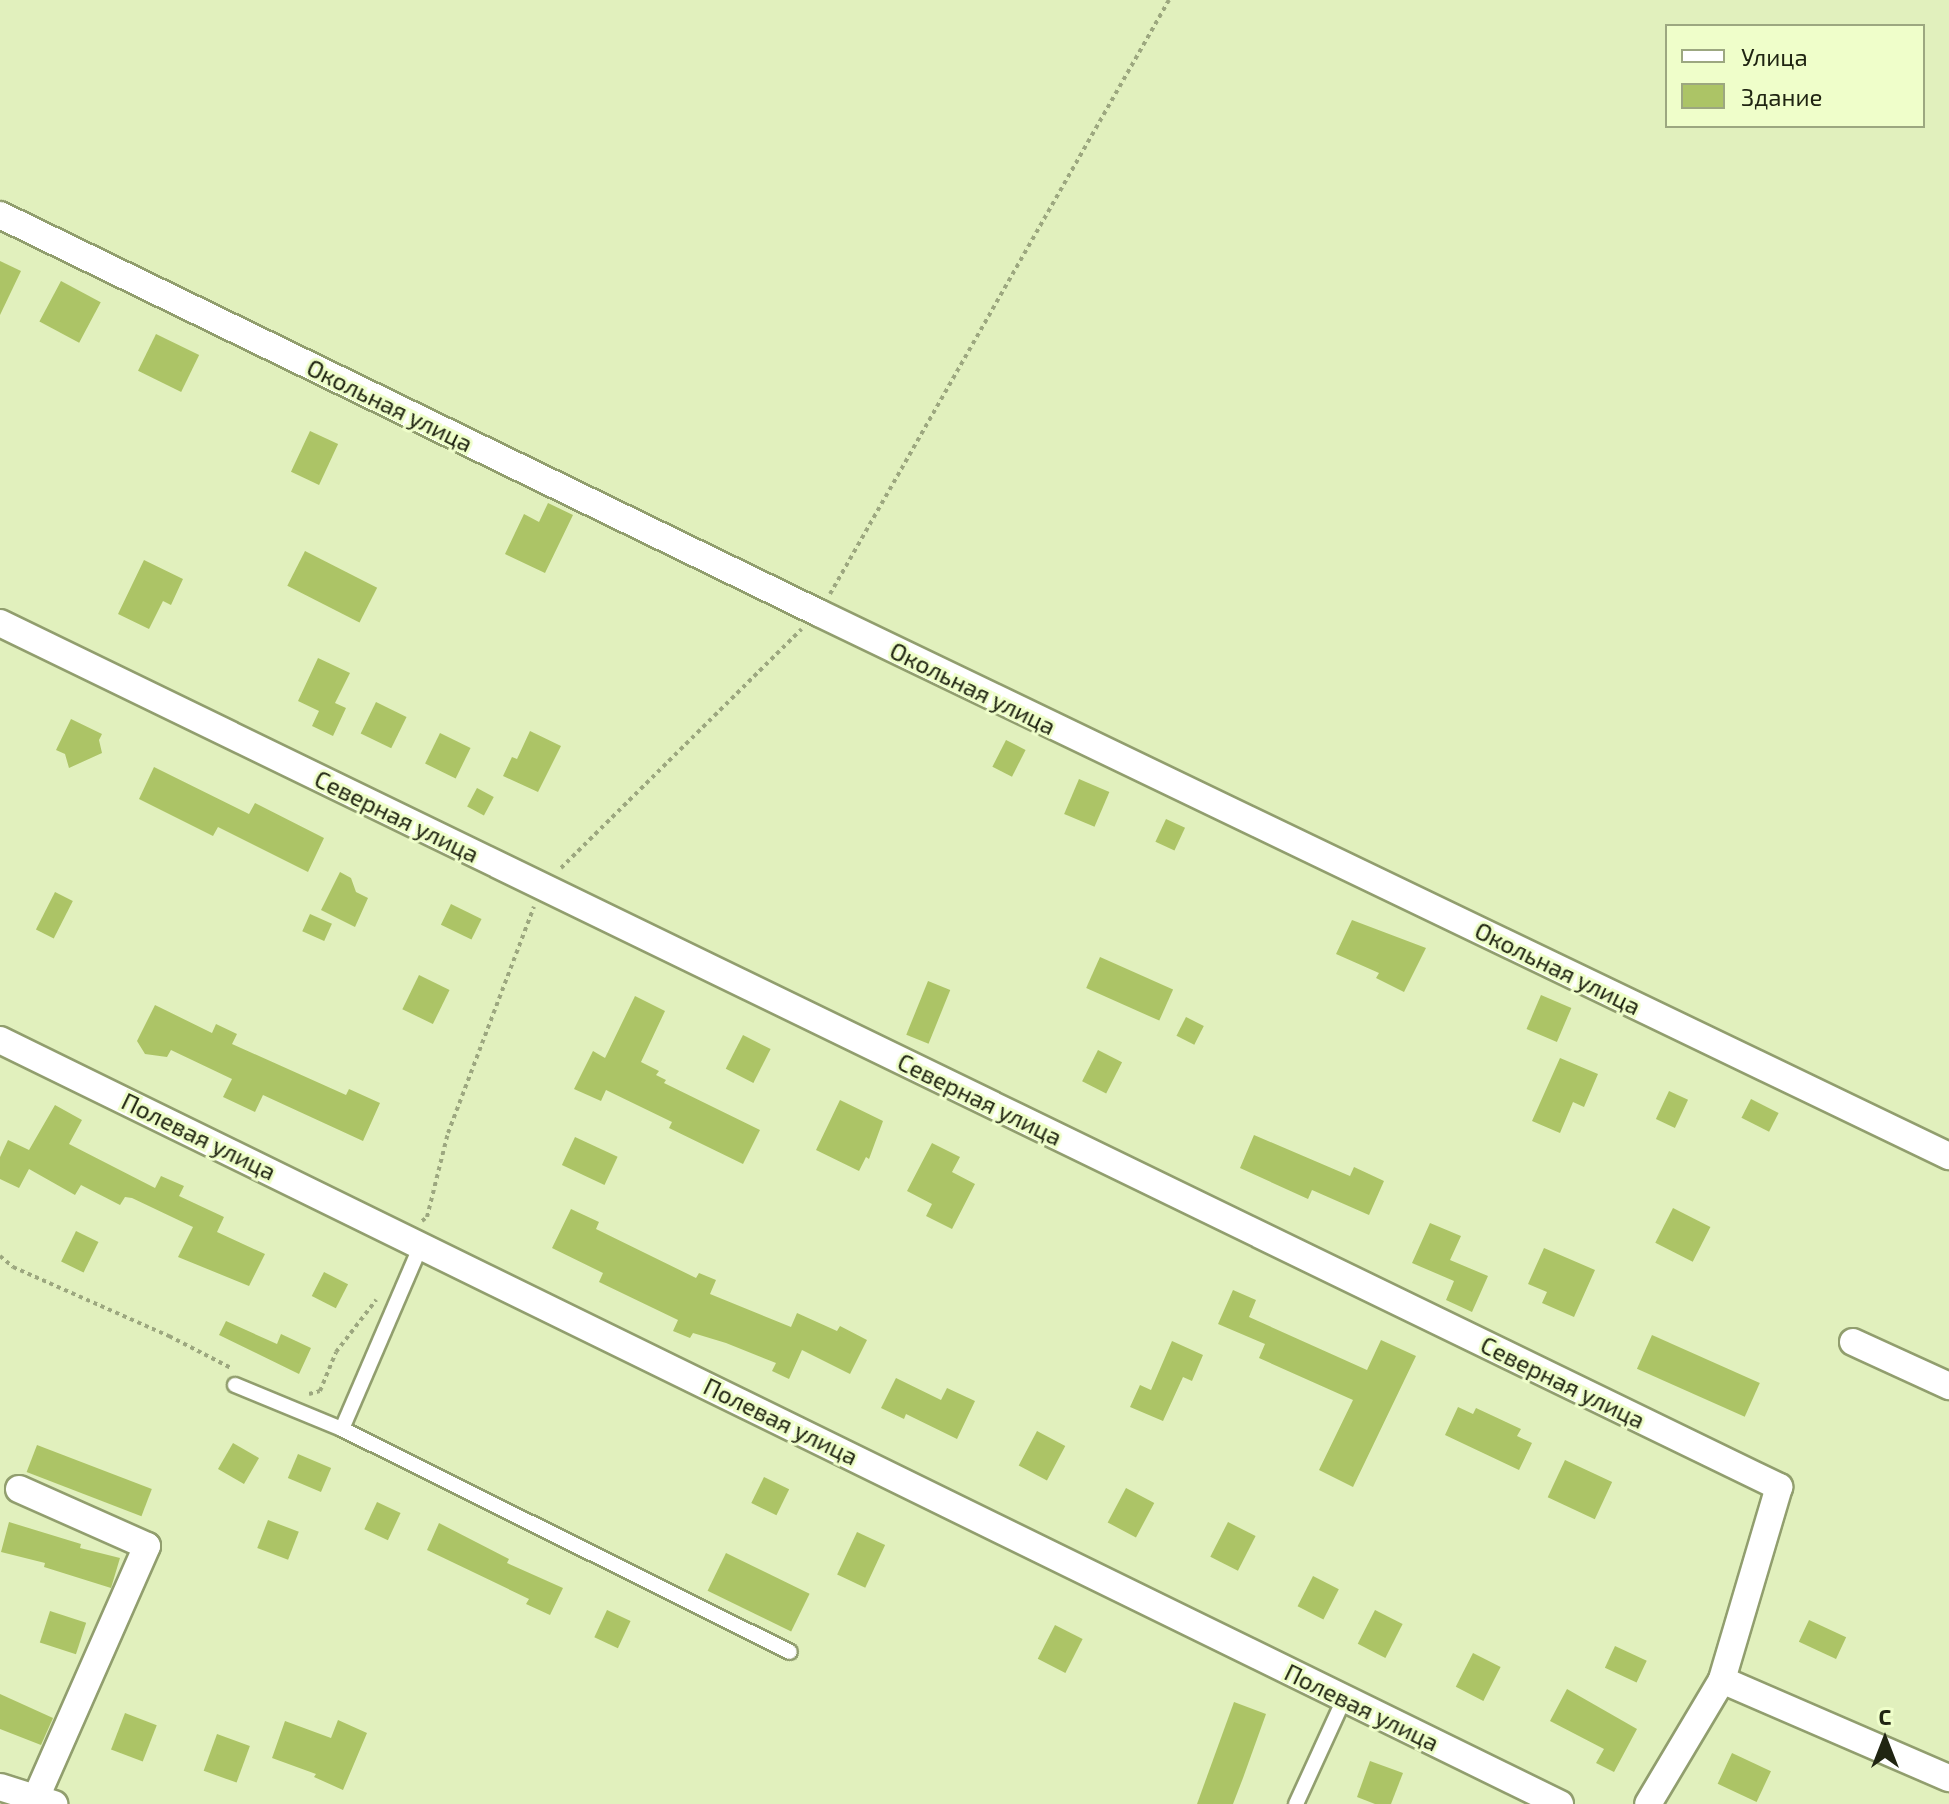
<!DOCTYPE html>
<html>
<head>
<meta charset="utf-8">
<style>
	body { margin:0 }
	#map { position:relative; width:1949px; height:1804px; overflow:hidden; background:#e1f0bd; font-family:"Exo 2",sans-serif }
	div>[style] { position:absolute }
	.building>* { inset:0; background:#acc466; transform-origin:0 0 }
	.path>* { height:4px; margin-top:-2px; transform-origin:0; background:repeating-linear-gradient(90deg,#9ca77f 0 4px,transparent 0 8px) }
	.roads { filter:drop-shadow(2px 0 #919e6e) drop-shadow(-2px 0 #919e6e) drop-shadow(0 2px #919e6e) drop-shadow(0 -2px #919e6e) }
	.lane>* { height:14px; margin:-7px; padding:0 7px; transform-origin:7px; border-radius:7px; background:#fff }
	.street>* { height:26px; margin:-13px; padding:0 13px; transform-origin:13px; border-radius:13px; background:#fff }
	span { translate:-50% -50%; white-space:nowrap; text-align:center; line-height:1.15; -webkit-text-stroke:6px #effeca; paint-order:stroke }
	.street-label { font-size:24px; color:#202512 }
	.legend { position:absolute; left:1665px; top:24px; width:260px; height:104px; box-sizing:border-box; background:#effeca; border:2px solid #9ca780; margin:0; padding:10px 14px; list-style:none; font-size:24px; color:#202512 }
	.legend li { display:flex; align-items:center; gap:16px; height:40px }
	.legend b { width:40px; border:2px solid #9ca780 }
	.north { position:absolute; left:1845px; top:1700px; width:80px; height:80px; -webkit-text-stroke:6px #effeca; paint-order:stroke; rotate:0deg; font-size:22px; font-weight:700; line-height:32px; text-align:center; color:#202512 }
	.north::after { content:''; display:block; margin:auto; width:28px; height:36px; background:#202512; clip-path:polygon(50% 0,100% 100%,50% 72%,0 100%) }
</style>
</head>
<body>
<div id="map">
	<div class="building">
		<div style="clip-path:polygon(0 261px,21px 271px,0 315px)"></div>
		<div style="left:61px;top:281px;width:45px;height:46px;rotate:28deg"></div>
		<div style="left:156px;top:334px;width:48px;height:41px;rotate:26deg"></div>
		<div style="left:310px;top:431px;width:31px;height:45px;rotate:25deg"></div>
		<div style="clip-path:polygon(548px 503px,573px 515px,545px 573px,505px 554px,524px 514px,539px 522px)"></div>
		<div style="left:305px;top:551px;width:81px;height:39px;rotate:27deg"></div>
		<div style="clip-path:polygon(144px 560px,183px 579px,171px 605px,163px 601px,149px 629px,118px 614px)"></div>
		<div style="clip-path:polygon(318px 658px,350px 673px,335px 703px,346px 708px,333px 736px,312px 726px,319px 711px,298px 701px)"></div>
		<div style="left:376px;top:702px;width:34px;height:35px;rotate:26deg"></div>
		<div style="clip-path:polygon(71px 719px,102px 734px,99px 740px,102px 753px,69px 768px,65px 754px,56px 750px)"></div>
		<div style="clip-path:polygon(530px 731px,561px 746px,538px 792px,503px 776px,512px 757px,517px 759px)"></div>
		<div style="left:440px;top:733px;width:34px;height:34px;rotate:26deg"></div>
		<div style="left:1006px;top:740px;width:22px;height:30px;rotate:27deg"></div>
		<div style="clip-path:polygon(154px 767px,249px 814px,255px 803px,324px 838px,308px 872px,218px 827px,213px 836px,139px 799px)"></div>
		<div style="left:1079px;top:779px;width:33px;height:38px;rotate:23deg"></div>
		<div style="left:477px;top:788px;width:19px;height:21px;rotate:28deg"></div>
		<div style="left:1166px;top:819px;width:21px;height:25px;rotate:25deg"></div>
		<div style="clip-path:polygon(340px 872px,351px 878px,356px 892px,368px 898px,355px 927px,321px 910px)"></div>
		<div style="left:55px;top:892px;width:20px;height:42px;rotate:27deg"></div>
		<div style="left:451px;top:904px;width:34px;height:23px;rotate:26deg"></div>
		<div style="left:310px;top:914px;width:24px;height:19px;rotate:24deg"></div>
		<div style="clip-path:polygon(1352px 920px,1426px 948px,1404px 992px,1376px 978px,1379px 973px,1336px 954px)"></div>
		<div style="left:1100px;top:957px;width:80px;height:34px;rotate:24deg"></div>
		<div style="left:419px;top:975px;width:34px;height:38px;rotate:26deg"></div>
		<div style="left:928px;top:981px;width:24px;height:58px;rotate:22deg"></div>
		<div style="left:1541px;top:995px;width:33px;height:37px;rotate:23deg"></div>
		<div style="clip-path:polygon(635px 996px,665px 1011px,641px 1062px,659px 1071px,656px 1075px,666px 1080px,664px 1083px,760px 1130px,743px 1164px,669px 1128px,672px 1122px,606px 1090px,601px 1101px,574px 1089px,593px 1051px,605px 1058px)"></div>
		<div style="clip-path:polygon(155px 1005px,212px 1033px,216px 1024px,237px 1034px,232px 1044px,346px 1095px,349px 1089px,380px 1103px,363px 1141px,263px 1095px,255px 1112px,223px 1097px,232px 1079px,171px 1050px,167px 1057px,145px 1054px,137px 1041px)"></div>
		<div style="left:1186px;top:1017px;width:20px;height:21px;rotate:27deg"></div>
		<div style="left:743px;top:1035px;width:31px;height:38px;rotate:27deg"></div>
		<div style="left:1098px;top:1050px;width:27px;height:35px;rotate:27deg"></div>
		<div style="clip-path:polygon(1560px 1058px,1598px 1074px,1584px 1107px,1573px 1102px,1560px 1133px,1532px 1121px)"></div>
		<div style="left:1669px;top:1091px;width:21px;height:31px;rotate:25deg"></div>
		<div style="left:1751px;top:1099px;width:31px;height:21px;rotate:27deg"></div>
		<div style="clip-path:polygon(840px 1100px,883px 1121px,869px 1159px,866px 1157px,859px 1171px,816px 1150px)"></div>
		<div style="clip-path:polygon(55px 1105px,82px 1120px,69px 1144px,155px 1188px,161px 1176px,184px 1186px,179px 1196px,224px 1217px,217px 1232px,265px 1254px,249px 1286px,178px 1257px,193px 1227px,132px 1198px,125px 1197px,120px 1205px,81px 1185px,75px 1195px,29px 1169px,19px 1188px,0 1179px,0 1157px,8px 1140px,29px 1150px)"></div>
		<div style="clip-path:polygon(1254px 1135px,1350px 1176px,1354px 1167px,1384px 1181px,1369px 1215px,1312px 1190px,1308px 1199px,1240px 1168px)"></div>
		<div style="left:575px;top:1137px;width:47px;height:31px;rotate:25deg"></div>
		<div style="clip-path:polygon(932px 1143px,960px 1157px,952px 1172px,975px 1184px,952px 1229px,926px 1216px,932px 1204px,907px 1191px)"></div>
		<div style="left:1673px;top:1208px;width:42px;height:39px;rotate:27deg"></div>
		<div style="clip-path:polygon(571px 1209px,599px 1222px,596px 1229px,696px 1278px,699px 1273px,716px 1280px,710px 1294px,791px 1327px,797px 1313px,837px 1331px,840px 1326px,867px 1340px,850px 1374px,802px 1350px,789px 1379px,772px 1371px,776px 1363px,726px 1343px,693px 1333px,690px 1338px,673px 1331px,678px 1320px,599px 1282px,603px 1273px,552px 1248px)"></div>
		<div style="clip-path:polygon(1430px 1223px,1461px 1236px,1450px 1260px,1488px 1276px,1472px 1312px,1446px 1300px,1454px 1281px,1412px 1263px)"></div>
		<div style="left:76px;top:1231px;width:25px;height:34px;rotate:26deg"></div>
		<div style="clip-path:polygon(1544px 1248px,1595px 1270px,1574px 1317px,1542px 1303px,1547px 1292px,1528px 1284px)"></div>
		<div style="left:324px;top:1272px;width:27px;height:27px;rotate:27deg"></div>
		<div style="clip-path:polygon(1233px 1290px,1256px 1300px,1249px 1317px,1367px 1370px,1381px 1340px,1416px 1356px,1353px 1487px,1319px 1470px,1353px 1400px,1259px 1358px,1265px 1344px,1218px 1324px)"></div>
		<div style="clip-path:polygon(226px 1321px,277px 1344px,281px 1334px,311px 1348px,299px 1374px,219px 1335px)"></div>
		<div style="left:1652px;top:1335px;width:118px;height:37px;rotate:24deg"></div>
		<div style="clip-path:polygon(1172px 1341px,1203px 1355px,1192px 1381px,1183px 1377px,1163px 1421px,1130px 1407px,1140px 1385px,1151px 1390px)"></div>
		<div style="clip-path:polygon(896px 1378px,941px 1400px,947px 1388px,975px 1401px,957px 1439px,906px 1414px,904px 1419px,881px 1408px)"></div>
		<div style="clip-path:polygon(1458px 1407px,1473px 1414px,1476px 1408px,1521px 1429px,1517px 1436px,1532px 1443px,1519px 1470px,1445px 1435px)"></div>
		<div style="left:1037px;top:1431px;width:32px;height:39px;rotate:28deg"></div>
		<div style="left:233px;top:1443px;width:30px;height:30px;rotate:30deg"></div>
		<div style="left:37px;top:1445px;width:123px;height:29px;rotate:21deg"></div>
		<div style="left:298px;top:1454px;width:36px;height:26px;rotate:23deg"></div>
		<div style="left:1565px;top:1460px;width:52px;height:41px;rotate:25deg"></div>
		<div style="left:764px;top:1477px;width:28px;height:29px;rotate:26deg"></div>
		<div style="left:1126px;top:1488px;width:32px;height:39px;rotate:28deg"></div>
		<div style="left:377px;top:1502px;width:26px;height:30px;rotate:25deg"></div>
		<div style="left:268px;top:1520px;width:33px;height:30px;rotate:21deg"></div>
		<div style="clip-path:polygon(9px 1522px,81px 1544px,80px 1548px,120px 1558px,111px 1588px,44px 1567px,45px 1563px,1px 1552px)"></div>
		<div style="left:1228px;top:1522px;width:31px;height:39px;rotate:27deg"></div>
		<div style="clip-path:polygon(439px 1523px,509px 1559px,507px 1563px,563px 1588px,550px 1615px,526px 1604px,529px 1599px,427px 1550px)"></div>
		<div style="left:857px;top:1532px;width:31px;height:47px;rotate:25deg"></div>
		<div style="left:726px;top:1553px;width:93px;height:42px;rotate:26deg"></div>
		<div style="left:1313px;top:1576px;width:29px;height:34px;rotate:27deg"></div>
		<div style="left:607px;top:1610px;width:26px;height:30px;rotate:25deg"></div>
		<div style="left:1375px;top:1610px;width:31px;height:38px;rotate:27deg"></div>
		<div style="left:50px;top:1611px;width:38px;height:33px;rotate:18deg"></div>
		<div style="left:1809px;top:1620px;width:41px;height:24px;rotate:25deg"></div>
		<div style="left:1055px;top:1625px;width:31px;height:38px;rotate:27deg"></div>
		<div style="left:1615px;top:1646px;width:35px;height:24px;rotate:25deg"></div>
		<div style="left:1473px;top:1653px;width:31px;height:38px;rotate:27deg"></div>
		<div style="clip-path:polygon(1567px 1689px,1637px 1729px,1614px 1772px,1596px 1763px,1604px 1749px,1550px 1721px)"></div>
		<div style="clip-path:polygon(0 1694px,53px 1718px,41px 1745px,0 1729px)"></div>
		<div style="clip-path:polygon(1234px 1702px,1266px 1714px,1243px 1778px,1233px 1804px,1197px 1804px)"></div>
		<div style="left:125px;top:1713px;width:34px;height:39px;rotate:21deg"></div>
		<div style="clip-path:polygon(338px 1720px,367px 1733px,343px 1790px,314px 1777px,316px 1774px,272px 1758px,285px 1721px,331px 1738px)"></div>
		<div style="left:217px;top:1734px;width:35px;height:39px;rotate:20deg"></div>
		<div style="left:1732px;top:1753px;width:43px;height:34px;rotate:25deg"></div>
		<div style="clip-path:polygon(1370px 1761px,1403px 1773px,1391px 1804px,1375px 1804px,1357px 1797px)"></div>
	</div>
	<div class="path">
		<div style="left:830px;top:594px;width:684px;rotate:-60.29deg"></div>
		<div style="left:561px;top:868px;width:339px;rotate:-44.8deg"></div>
		<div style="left:422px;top:1221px;width:6px;rotate:-39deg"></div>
		<div style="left:427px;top:1217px;width:87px;rotate:-76deg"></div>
		<div style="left:448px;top:1133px;width:242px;rotate:-69.2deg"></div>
		<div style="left:0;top:1256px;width:17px;rotate:40deg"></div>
		<div style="left:13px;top:1267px;width:171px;rotate:23.9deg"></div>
		<div style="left:169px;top:1336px;width:70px;rotate:27.3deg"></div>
		<div style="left:309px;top:1394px;width:11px;rotate:-15deg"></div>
		<div style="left:320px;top:1391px;width:42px;rotate:-67.7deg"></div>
		<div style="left:336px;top:1352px;width:66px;rotate:-52.4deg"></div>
	</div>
	<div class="roads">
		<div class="lane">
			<div style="left:422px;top:1243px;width:202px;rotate:113.3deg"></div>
			<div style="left:342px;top:1429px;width:500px;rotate:26.46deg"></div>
			<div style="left:235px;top:1385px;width:116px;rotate:22.4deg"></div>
			<div style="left:1296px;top:1804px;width:115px;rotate:-65.4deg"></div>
		</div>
		<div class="street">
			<div style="left:0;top:215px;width:911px;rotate:25.92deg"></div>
			<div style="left:819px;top:613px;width:1254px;rotate:25.67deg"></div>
			<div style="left:0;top:623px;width:1978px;rotate:25.9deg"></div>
			<div style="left:1779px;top:1487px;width:201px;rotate:106.5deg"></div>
			<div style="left:1722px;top:1680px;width:144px;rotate:120.8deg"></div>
			<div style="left:0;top:1040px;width:1737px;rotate:26.09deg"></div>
			<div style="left:1853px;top:1342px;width:106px;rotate:24.6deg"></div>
			<div style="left:19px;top:1489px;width:140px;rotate:24deg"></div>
			<div style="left:147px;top:1546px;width:282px;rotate:113.8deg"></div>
			<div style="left:1722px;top:1680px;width:247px;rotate:23.4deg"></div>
			<div style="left:0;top:1787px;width:57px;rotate:17.5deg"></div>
		</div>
	</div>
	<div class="street-label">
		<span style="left:390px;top:405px;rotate:26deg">Окольная улица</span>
		<span style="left:973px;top:688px;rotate:26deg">Окольная улица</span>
		<span style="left:397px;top:816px;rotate:26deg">Северная улица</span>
		<span style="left:1558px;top:968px;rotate:26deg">Окольная улица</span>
		<span style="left:980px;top:1099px;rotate:26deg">Северная улица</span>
		<span style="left:199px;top:1136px;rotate:26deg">Полевая улица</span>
		<span style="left:1563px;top:1382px;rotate:26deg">Северная улица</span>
		<span style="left:781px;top:1421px;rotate:26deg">Полевая улица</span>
		<span style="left:1362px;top:1707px;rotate:26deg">Полевая улица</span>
	</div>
	<ul class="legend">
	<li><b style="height:10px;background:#fff"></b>Улица</li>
	<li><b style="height:22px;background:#acc466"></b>Здание</li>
	</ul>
	<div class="north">С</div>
</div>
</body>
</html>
